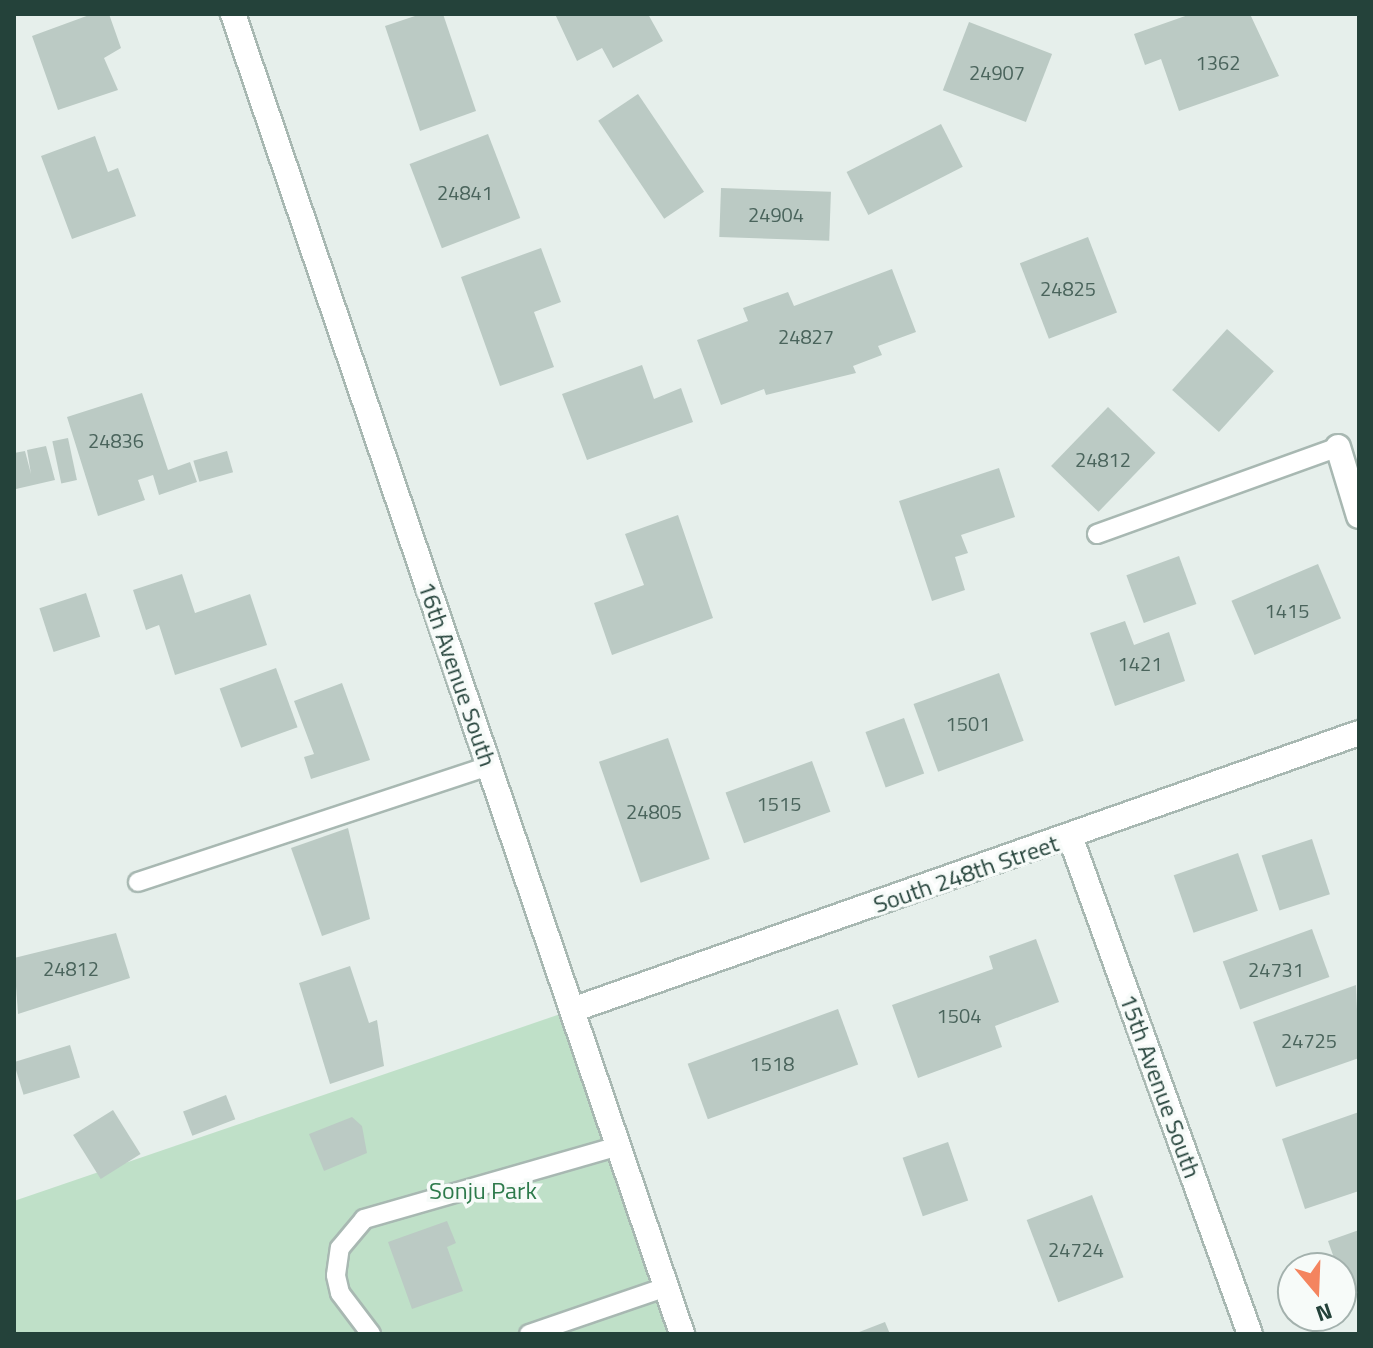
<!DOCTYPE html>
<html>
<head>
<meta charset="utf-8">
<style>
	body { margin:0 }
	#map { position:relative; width:1373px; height:1348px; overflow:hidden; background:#e6efeb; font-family:"Titillium Web",sans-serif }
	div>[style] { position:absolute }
	.green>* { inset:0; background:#bfe0c8 }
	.building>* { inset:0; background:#bbcac4; transform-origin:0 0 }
	.roads { filter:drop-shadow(2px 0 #a8b8b2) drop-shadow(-2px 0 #a8b8b2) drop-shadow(0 2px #a8b8b2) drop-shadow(0 -2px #a8b8b2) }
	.lane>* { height:18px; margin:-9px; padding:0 9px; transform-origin:9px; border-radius:9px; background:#fff }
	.street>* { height:24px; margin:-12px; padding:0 12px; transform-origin:12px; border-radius:12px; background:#fff }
	.secondary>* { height:24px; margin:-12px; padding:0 12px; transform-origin:12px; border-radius:12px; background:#fff }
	span { translate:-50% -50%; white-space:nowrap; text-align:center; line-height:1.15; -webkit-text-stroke:7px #f7fbf9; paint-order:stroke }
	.number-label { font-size:20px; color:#4a645c }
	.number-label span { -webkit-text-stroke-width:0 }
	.street-label { font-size:24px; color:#24423a }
	.park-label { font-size:24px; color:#2d7a4b }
	.frame { position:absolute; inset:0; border:16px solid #24423a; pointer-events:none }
	.north { position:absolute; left:1277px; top:1252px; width:80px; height:80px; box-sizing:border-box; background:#f7fbf9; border:2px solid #a3b1ad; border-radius:50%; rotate:161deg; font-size:22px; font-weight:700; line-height:32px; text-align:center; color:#24423a }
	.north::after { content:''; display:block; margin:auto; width:28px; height:36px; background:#f4845f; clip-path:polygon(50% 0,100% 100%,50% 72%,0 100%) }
</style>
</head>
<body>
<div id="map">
	<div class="green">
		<div style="clip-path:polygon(572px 1010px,682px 1334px,14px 1334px,14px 1201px)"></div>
	</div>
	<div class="building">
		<div style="clip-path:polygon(92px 14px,109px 14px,121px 48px,104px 58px,118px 90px,58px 110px,32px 36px)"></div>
		<div style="clip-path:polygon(421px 14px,443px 14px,476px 111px,420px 131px,385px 26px)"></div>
		<div style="clip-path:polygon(555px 14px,648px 14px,663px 41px,613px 68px,602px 48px,577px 61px)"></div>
		<div style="clip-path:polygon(1191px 14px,1250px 14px,1279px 76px,1179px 111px,1161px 59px,1145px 65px,1134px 34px)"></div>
		<div style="left:969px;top:22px;width:89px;height:73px;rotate:21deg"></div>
		<div style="left:638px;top:94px;width:118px;height:48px;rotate:56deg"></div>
		<div style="left:941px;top:124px;width:48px;height:106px;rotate:63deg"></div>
		<div style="left:488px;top:134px;width:90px;height:84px;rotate:69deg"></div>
		<div style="clip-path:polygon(95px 136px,108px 172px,118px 168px,136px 216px,72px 239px,41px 156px)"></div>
		<div style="left:721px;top:188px;width:110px;height:49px;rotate:2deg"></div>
		<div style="left:1088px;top:237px;width:81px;height:73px;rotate:69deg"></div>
		<div style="clip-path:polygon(541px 248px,561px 302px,534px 312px,554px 367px,500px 386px,461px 277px)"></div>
		<div style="clip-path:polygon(892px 269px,916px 332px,878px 346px,882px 355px,853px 366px,856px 373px,766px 395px,764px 389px,721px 405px,697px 340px,748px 321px,743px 308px,788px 292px,794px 306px)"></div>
		<div style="left:1227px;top:329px;width:63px;height:82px;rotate:42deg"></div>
		<div style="clip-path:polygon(642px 365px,654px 399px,681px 388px,693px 422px,587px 460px,562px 394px)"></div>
		<div style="clip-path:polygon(142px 393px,168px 470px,190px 462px,197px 482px,159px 495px,153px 475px,138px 480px,145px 500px,98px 516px,67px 417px)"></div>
		<div style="left:1108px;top:407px;width:66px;height:82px;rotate:44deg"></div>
		<div style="left:68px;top:438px;width:43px;height:16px;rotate:78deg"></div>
		<div style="clip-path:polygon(46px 446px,55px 480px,16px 489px,14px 453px,25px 451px,31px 474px,27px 450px)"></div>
		<div style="left:227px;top:451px;width:22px;height:35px;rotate:74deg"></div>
		<div style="clip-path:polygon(999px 468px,1015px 517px,961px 535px,968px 553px,955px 557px,965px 590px,932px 601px,899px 501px)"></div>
		<div style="clip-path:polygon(678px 515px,713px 618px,612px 655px,594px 603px,644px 585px,625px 534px)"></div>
		<div style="left:1179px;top:556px;width:51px;height:56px;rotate:70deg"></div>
		<div style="left:1318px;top:564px;width:59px;height:94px;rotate:67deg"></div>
		<div style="clip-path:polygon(182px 574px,195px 613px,250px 594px,267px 645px,175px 675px,159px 625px,146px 630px,133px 590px)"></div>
		<div style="left:86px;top:593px;width:46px;height:49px;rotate:72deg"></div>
		<div style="clip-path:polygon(1125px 621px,1134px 645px,1169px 632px,1185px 681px,1115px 706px,1090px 633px)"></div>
		<div style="left:276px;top:668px;width:63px;height:60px;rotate:70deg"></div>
		<div style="left:999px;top:673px;width:72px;height:91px;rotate:70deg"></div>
		<div style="clip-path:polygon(342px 683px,370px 760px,311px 779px,304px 757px,314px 754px,294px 701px)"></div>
		<div style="left:904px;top:718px;width:59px;height:41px;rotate:70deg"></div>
		<div style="left:668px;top:738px;width:128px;height:73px;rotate:71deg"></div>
		<div style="left:812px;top:761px;width:54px;height:92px;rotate:70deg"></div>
		<div style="clip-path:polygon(348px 828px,370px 919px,322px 936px,291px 848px)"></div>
		<div style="left:1312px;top:839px;width:58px;height:53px;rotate:72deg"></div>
		<div style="left:1238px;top:853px;width:61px;height:68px;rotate:71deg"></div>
		<div style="left:1312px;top:929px;width:51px;height:95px;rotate:70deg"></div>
		<div style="clip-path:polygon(116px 933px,130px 978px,18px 1014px,14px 958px)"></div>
		<div style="clip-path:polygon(1036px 939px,1059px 1002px,995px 1026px,1002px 1047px,918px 1078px,892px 1005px,993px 969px,989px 956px)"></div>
		<div style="clip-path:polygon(350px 966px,369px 1023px,377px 1020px,384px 1066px,330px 1084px,299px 983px)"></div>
		<div style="clip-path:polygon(1356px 985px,1359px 1058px,1276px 1087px,1253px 1022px)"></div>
		<div style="left:838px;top:1009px;width:59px;height:160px;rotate:70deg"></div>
		<div style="left:70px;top:1045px;width:34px;height:59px;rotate:73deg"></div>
		<div style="left:226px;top:1095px;width:26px;height:46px;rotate:69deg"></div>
		<div style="left:113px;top:1110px;width:52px;height:47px;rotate:58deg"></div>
		<div style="clip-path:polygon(1359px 1112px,1359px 1191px,1305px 1209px,1282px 1139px)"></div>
		<div style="clip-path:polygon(352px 1117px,362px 1126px,367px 1153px,324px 1171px,309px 1134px)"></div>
		<div style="left:948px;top:1142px;width:62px;height:48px;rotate:71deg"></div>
		<div style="left:1092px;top:1195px;width:88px;height:70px;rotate:69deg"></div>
		<div style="clip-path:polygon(447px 1221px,456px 1243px,447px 1247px,463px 1291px,412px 1309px,388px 1242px)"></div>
		<div style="clip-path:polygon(1359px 1230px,1359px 1294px,1348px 1298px,1328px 1241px)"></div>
		<div style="clip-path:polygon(885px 1322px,890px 1334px,854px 1334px)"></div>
	</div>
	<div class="roads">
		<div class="lane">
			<div style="left:1097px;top:534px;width:256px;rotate:-19.8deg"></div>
			<div style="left:138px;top:882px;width:370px;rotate:-18.3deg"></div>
			<div style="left:371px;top:1334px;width:51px;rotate:-127.1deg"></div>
			<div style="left:340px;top:1293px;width:18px;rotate:-103deg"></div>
			<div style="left:336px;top:1275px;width:27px;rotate:-82deg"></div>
			<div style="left:340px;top:1248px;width:38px;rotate:-50deg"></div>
			<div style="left:364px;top:1219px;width:264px;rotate:-16deg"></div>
			<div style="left:529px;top:1334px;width:145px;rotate:-18.9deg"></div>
		</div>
		<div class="street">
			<div style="left:1338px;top:447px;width:72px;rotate:73.1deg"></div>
			<div style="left:1071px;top:839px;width:526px;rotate:70.12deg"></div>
			<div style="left:572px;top:1010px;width:834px;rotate:-19.39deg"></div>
		</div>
		<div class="secondary">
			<div style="left:233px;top:14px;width:1394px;rotate:71.21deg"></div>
		</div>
	</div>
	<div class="number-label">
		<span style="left:1218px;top:62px">1362</span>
		<span style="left:997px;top:72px">24907</span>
		<span style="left:465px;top:192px">24841</span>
		<span style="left:776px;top:214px">24904</span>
		<span style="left:1068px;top:288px">24825</span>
		<span style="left:806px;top:336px">24827</span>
		<span style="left:116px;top:440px">24836</span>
		<span style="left:1103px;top:459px">24812</span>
		<span style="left:1287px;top:610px">1415</span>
		<span style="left:1140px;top:663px">1421</span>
		<span style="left:968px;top:723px">1501</span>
		<span style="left:779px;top:803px">1515</span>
		<span style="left:654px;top:811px">24805</span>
		<span style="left:71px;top:968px">24812</span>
		<span style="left:1276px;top:969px">24731</span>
		<span style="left:959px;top:1015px">1504</span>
		<span style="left:1309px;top:1040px">24725</span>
		<span style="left:772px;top:1063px">1518</span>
		<span style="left:1076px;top:1249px">24724</span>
	</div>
	<div class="street-label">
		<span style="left:457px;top:674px;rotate:71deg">16th Avenue South</span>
		<span style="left:966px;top:874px;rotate:-19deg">South 248th Street</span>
		<span style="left:1160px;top:1086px;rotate:70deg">15th Avenue South</span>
	</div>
	<div class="park-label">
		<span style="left:483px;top:1191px">Sonju Park</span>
	</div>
	<div class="frame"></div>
	<div class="north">N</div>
</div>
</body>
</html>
